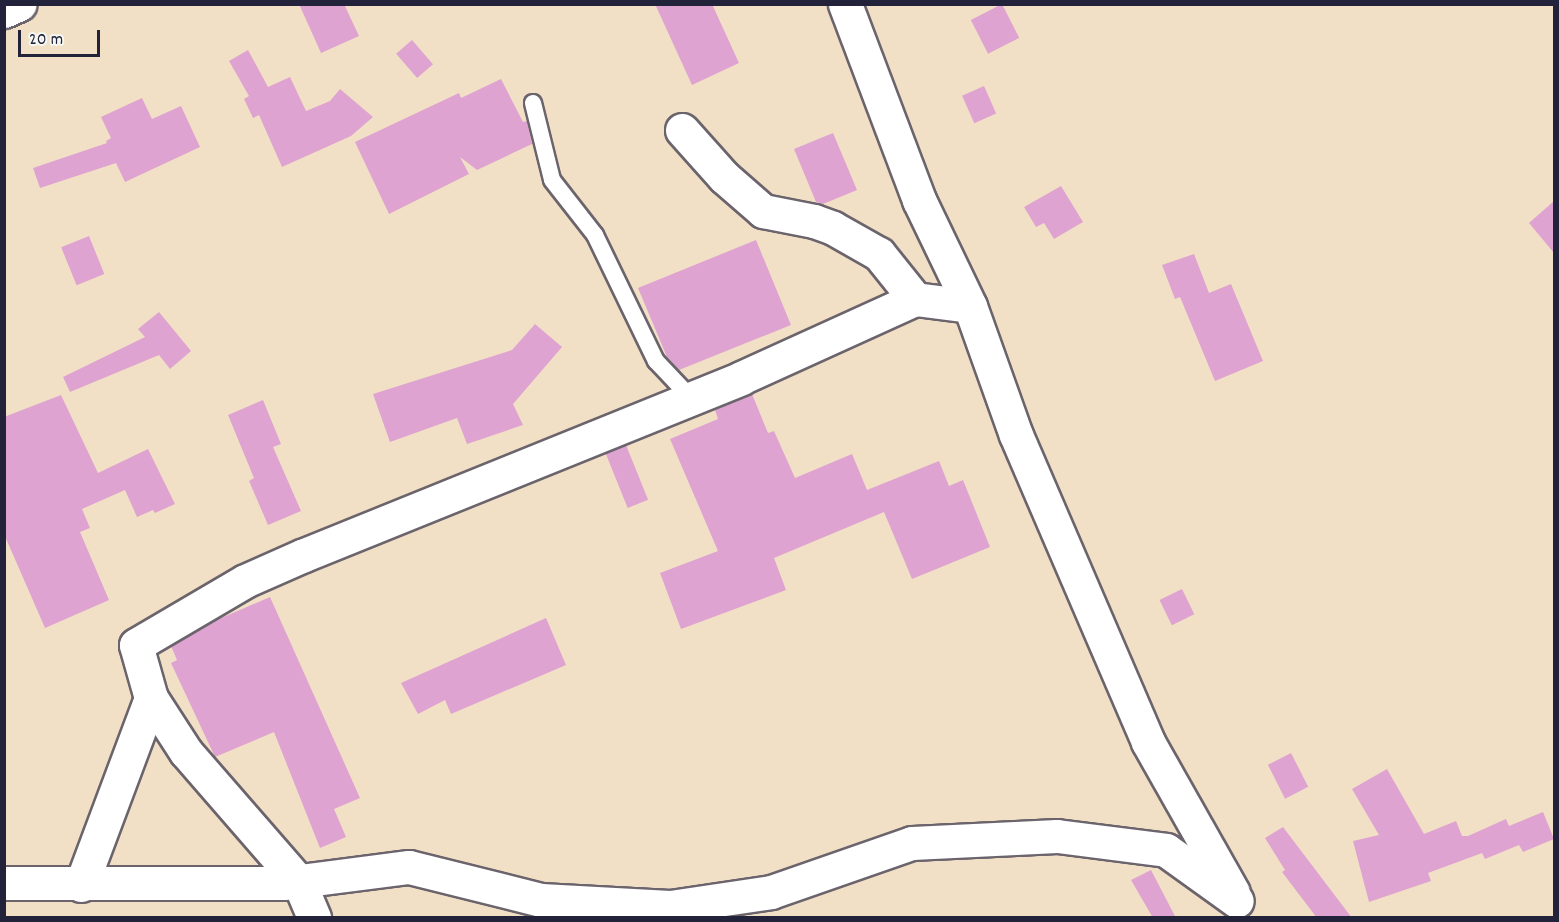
<!DOCTYPE html>
<html>
<head>
<meta charset="utf-8">
<style>
	body { margin:0 }
	#map { position:relative; width:1559px; height:922px; overflow:hidden; background:#f2e0c6; font-family:Dekko,sans-serif }
	div>[style] { position:absolute }
	.building>* { inset:0; background:#dea3d1; transform-origin:0 0 }
	.roads { filter:drop-shadow(2px 0 #6b646c) drop-shadow(-2px 0 #6b646c) drop-shadow(0 2px #6b646c) drop-shadow(0 -2px #6b646c) }
	.service>* { height:16px; margin:-8px; padding:0 8px; transform-origin:8px; border-radius:8px; background:#fff }
	.minor>* { height:33px; margin:-16.5px; padding:0 16.5px; transform-origin:16.5px; border-radius:16.5px; background:#fff }
	span { translate:-50% -50%; white-space:nowrap; text-align:center; line-height:1.15; -webkit-text-stroke:4.5px #f6f6f2; paint-order:stroke }
	.frame { position:absolute; inset:0; border:6px solid #22223b; pointer-events:none }
	.scale { position:absolute; left:18px; top:30px; width:82px; height:27px; box-sizing:border-box; border:3px solid #22223b; border-top:0; padding-left:8px; font-size:18px; line-height:21px; white-space:nowrap; color:#22223b; -webkit-text-stroke:4px #f6f6f2; paint-order:stroke }
</style>
</head>
<body>
<div id="map">
	<div class="building">
		<div style="clip-path:polygon(299px 4px,344px 4px,359px 36px,321px 53px)"></div>
		<div style="clip-path:polygon(655px 4px,712px 4px,739px 63px,692px 85px)"></div>
		<div style="left:1002px;top:4px;width:38px;height:35px;rotate:63deg"></div>
		<div style="left:412px;top:40px;width:32px;height:21px;rotate:49deg"></div>
		<div style="clip-path:polygon(248px 50px,268px 87px,290px 77px,306px 111px,330px 101px,340px 89px,373px 117px,351px 136px,282px 167px,259px 115px,253px 118px,244px 99px,249px 96px,229px 61px)"></div>
		<div style="clip-path:polygon(501px 79px,523px 122px,527px 121px,532px 144px,477px 170px,460px 157px,469px 174px,389px 214px,355px 142px,459px 93px,461px 98px)"></div>
		<div style="left:984px;top:86px;width:30px;height:24px;rotate:66deg"></div>
		<div style="clip-path:polygon(142px 98px,152px 119px,181px 106px,200px 147px,125px 182px,116px 163px,40px 188px,33px 168px,107px 143px,106px 141px,111px 138px,101px 117px)"></div>
		<div style="clip-path:polygon(833px 133px,857px 190px,823px 204px,816px 202px,794px 149px)"></div>
		<div style="clip-path:polygon(1061px 186px,1083px 222px,1054px 239px,1044px 223px,1036px 227px,1024px 207px)"></div>
		<div style="clip-path:polygon(1554px 201px,1554px 253px,1529px 223px)"></div>
		<div style="left:89px;top:236px;width:41px;height:30px;rotate:68deg"></div>
		<div style="clip-path:polygon(756px 240px,791px 325px,679px 370px,667px 357px,638px 288px)"></div>
		<div style="clip-path:polygon(1194px 254px,1209px 293px,1231px 284px,1263px 361px,1215px 381px,1180px 297px,1175px 299px,1162px 265px)"></div>
		<div style="clip-path:polygon(159px 312px,191px 351px,170px 369px,159px 355px,70px 392px,63px 377px,145px 337px,138px 329px)"></div>
		<div style="clip-path:polygon(535px 324px,562px 347px,513px 404px,523px 425px,467px 444px,457px 418px,390px 442px,373px 394px,512px 350px)"></div>
		<div style="clip-path:polygon(752px 394px,768px 433px,774px 431px,795px 478px,852px 454px,867px 490px,939px 461px,949px 486px,963px 480px,990px 547px,912px 579px,884px 512px,774px 558px,786px 590px,681px 629px,660px 573px,718px 551px,670px 439px,718px 419px,715px 410px)"></div>
		<div style="clip-path:polygon(61px 395px,98px 473px,148px 449px,175px 504px,155px 513px,153px 510px,137px 517px,125px 490px,82px 509px,90px 528px,80px 532px,109px 600px,45px 628px,4px 534px,4px 417px)"></div>
		<div style="clip-path:polygon(263px 400px,281px 444px,273px 447px,301px 511px,268px 525px,249px 481px,254px 478px,228px 415px)"></div>
		<div style="left:626px;top:445px;width:59px;height:22px;rotate:68deg"></div>
		<div style="left:1182px;top:589px;width:28px;height:25px;rotate:64deg"></div>
		<div style="clip-path:polygon(270px 597px,360px 798px,334px 809px,346px 837px,320px 848px,274px 732px,215px 757px,171px 663px,177px 660px,171px 646px,212px 622px)"></div>
		<div style="clip-path:polygon(546px 618px,566px 665px,451px 714px,445px 700px,418px 714px,401px 683px)"></div>
		<div style="left:1291px;top:753px;width:38px;height:26px;rotate:63deg"></div>
		<div style="clip-path:polygon(1387px 769px,1424px 834px,1456px 821px,1462px 836px,1468px 836px,1506px 819px,1509px 826px,1543px 812px,1554px 839px,1523px 852px,1519px 845px,1485px 859px,1482px 853px,1428px 873px,1431px 881px,1369px 902px,1353px 841px,1379px 835px,1352px 789px)"></div>
		<div style="clip-path:polygon(1283px 827px,1330px 889px,1352px 918px,1317px 918px,1282px 872px,1285px 870px,1265px 838px)"></div>
		<div style="clip-path:polygon(1151px 870px,1176px 918px,1153px 918px,1131px 880px)"></div>
	</div>
	<div class="roads">
		<div class="service">
			<div style="left:533px;top:103px;width:79px;rotate:76.1deg"></div>
			<div style="left:552px;top:180px;width:70px;rotate:52deg"></div>
			<div style="left:595px;top:235px;width:140px;rotate:64.2deg"></div>
			<div style="left:656px;top:361px;width:51px;rotate:46.6deg"></div>
		</div>
		<div class="minor">
			<div style="left:845px;top:4px;width:210px;rotate:69.3deg"></div>
			<div style="left:919px;top:200px;width:118px;rotate:64.3deg"></div>
			<div style="left:970px;top:306px;width:137px;rotate:70.4deg"></div>
			<div style="left:1016px;top:435px;width:334px;rotate:66.7deg"></div>
			<div style="left:1148px;top:742px;width:172px;rotate:60.5deg"></div>
			<div style="left:4px;top:11px;width:17px;rotate:-24deg"></div>
			<div style="left:682px;top:130px;width:63px;rotate:48.2deg"></div>
			<div style="left:724px;top:177px;width:52px;rotate:41.1deg"></div>
			<div style="left:763px;top:211px;width:52px;rotate:11.1deg"></div>
			<div style="left:814px;top:221px;width:20px;rotate:20deg"></div>
			<div style="left:833px;top:228px;width:53px;rotate:29.5deg"></div>
			<div style="left:879px;top:254px;width:58px;rotate:51.3deg"></div>
			<div style="left:151px;top:698px;width:64px;rotate:57.1deg"></div>
			<div style="left:186px;top:752px;width:172px;rotate:49deg"></div>
			<div style="left:299px;top:882px;width:39px;rotate:67deg"></div>
			<div style="left:4px;top:883px;width:280px"></div>
			<div style="left:284px;top:883px;width:126px;rotate:-7.3deg"></div>
			<div style="left:409px;top:867px;width:136px;rotate:14deg"></div>
			<div style="left:541px;top:900px;width:129px;rotate:3.1deg"></div>
			<div style="left:670px;top:907px;width:102px;rotate:-8.4deg"></div>
			<div style="left:771px;top:892px;width:149px;rotate:-19.2deg"></div>
			<div style="left:912px;top:843px;width:145px;rotate:-2.8deg"></div>
			<div style="left:1057px;top:836px;width:110px;rotate:7.3deg"></div>
			<div style="left:1166px;top:850px;width:87px;rotate:35.7deg"></div>
			<div style="left:81px;top:885px;width:200px;rotate:-69.5deg"></div>
			<div style="left:151px;top:698px;width:55px;rotate:-105.8deg"></div>
			<div style="left:136px;top:645px;width:126px;rotate:-30.4deg"></div>
			<div style="left:245px;top:581px;width:64px;rotate:-23.8deg"></div>
			<div style="left:304px;top:555px;width:471px;rotate:-22deg"></div>
			<div style="left:741px;top:378px;width:191px;rotate:-24.4deg"></div>
			<div style="left:915px;top:299px;width:55px;rotate:7.3deg"></div>
		</div>
	</div>
	<div class="frame"></div>
	<div class="scale">20 m</div>
</div>
</body>
</html>
